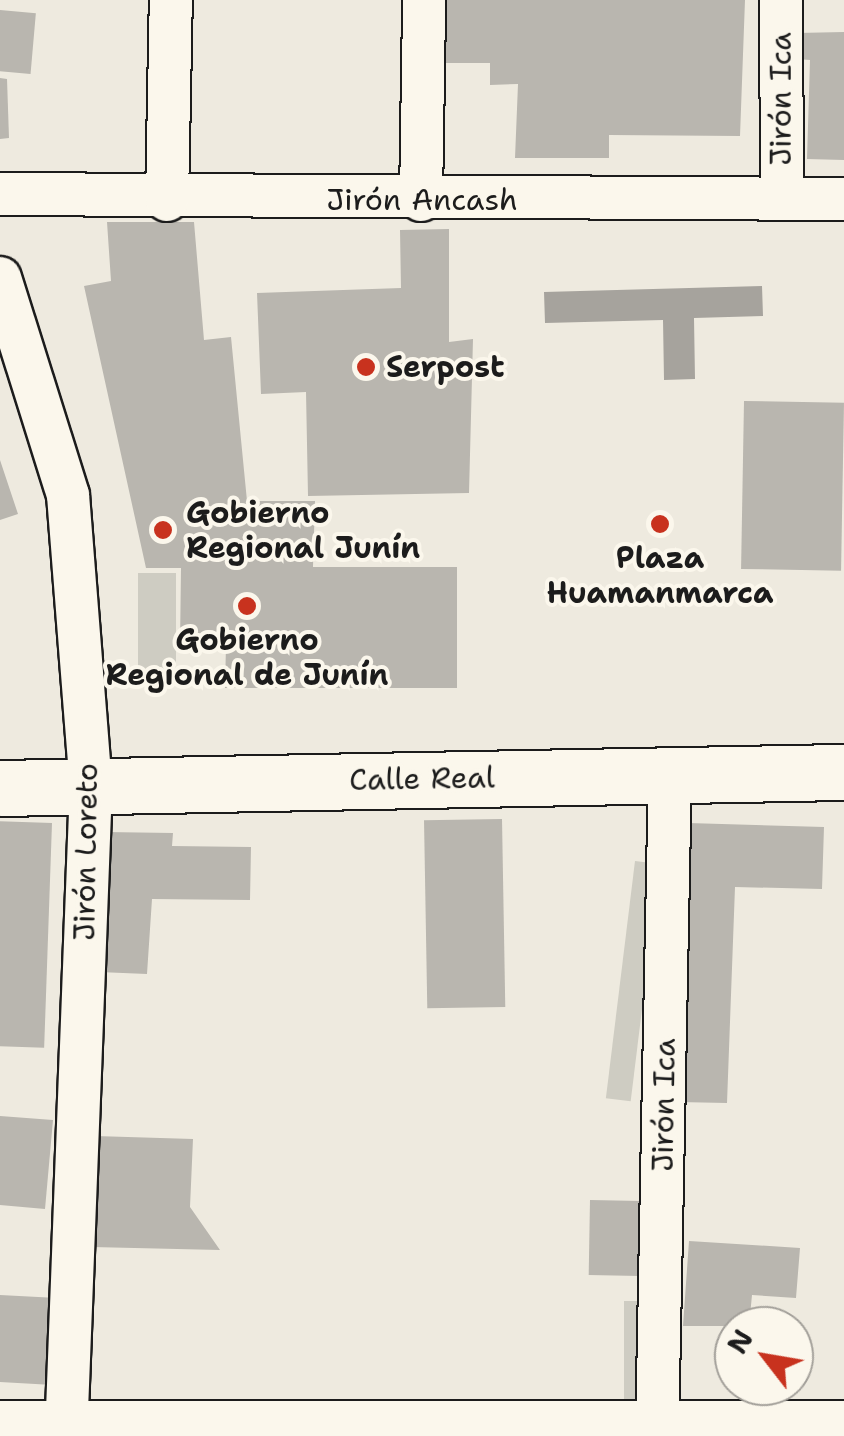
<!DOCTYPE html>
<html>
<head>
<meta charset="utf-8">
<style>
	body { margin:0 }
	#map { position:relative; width:844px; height:1436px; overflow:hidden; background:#eeeadf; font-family:"Shantell Sans",sans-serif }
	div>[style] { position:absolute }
	.green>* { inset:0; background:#ceccc2; transform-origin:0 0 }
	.water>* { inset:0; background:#a6a39d }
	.building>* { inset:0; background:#b9b6af; transform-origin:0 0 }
	.roads { filter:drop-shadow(2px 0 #1c1c1c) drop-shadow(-2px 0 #1c1c1c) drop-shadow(0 2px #1c1c1c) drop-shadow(0 -2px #1c1c1c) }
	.street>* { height:42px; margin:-21px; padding:0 21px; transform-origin:21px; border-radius:21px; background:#fbf7ec }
	.highway>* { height:55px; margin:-27.5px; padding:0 27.5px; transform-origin:27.5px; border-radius:27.5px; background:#fbf7ec }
	.dots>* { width:28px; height:28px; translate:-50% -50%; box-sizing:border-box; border:5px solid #fbf7ec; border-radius:50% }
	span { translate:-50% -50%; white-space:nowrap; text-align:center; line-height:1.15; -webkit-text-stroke:8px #fbf7ec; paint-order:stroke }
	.street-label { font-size:30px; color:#1c1c1c }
	.poi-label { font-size:30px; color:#1c1c1c; font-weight:700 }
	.left { translate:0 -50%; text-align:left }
	.north { position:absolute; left:714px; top:1306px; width:100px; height:100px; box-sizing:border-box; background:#fbf7ec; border:2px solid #a29f99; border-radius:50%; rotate:301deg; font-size:28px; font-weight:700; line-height:40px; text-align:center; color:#1c1c1c }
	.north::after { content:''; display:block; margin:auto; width:35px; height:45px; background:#c8321e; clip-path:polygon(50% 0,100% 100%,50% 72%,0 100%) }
</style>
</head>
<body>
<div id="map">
	<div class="green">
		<div style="left:138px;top:573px;width:38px;height:100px"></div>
		<div style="left:635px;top:861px;width:25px;height:239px;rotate:7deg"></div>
		<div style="left:624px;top:1301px;width:30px;height:100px"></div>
	</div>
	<div class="water">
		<div style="clip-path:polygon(762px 286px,763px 316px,694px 318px,695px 379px,664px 380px,663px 320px,545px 323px,544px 292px)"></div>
	</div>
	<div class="building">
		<div style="clip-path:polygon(436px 0,745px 0,740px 136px,609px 135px,609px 158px,515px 158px,518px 84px,490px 85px,490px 63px,437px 63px)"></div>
		<div style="left:0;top:10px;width:36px;height:61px;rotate:5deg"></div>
		<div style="clip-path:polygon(844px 32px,844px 160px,807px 159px,810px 60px,797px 59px,797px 33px)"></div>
		<div style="clip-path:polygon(0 78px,7px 79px,9px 138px,0 139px)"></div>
		<div style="clip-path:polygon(107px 222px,194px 222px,204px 340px,231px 337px,247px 501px,315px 501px,313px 567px,457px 567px,457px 688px,225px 688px,226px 645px,180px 645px,181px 568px,146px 568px,84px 286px,111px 281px)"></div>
		<div style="clip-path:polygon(449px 229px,449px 342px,473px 339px,469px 493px,308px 496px,306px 392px,261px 394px,257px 293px,401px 288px,400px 230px)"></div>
		<div style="left:744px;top:401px;width:100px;height:168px;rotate:1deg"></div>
		<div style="clip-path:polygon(0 460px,18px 514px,0 520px)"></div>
		<div style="left:502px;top:819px;width:188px;height:78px;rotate:89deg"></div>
		<div style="left:52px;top:823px;width:225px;height:52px;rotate:92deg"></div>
		<div style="clip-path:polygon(688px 823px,824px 827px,822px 889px,735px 887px,727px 1103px,678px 1102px)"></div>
		<div style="clip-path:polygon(105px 832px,173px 833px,172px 846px,251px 847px,250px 900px,152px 899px,147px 974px,99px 972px)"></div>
		<div style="clip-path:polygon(0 1116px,53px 1120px,45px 1209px,0 1205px)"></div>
		<div style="clip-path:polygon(95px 1136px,193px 1139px,190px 1207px,220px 1250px,92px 1247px)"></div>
		<div style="left:590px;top:1200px;width:51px;height:75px;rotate:1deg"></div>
		<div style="clip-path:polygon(689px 1241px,800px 1248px,796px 1298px,752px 1295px,749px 1326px,683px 1326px)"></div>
		<div style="left:0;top:1295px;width:62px;height:87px;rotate:3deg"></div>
	</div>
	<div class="roads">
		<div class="street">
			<div style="left:781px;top:0;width:198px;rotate:89.7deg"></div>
			<div style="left:0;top:194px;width:844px;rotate:0.34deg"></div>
			<div style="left:167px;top:200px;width:200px;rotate:-88.9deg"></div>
			<div style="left:421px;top:200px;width:200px;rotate:-89.1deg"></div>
			<div style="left:0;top:278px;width:227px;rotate:72.6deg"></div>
			<div style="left:68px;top:495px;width:292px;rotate:85.5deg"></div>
			<div style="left:91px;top:786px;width:650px;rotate:92.2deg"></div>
			<div style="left:0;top:1422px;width:844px"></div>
			<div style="left:657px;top:1436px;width:662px;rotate:-88.88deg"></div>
		</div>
		<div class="highway">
			<div style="left:0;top:788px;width:844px;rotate:-1.09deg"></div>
		</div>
	</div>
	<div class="dots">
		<div style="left:366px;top:367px;background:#c8321e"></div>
		<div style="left:660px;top:524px;background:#c8321e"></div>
		<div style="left:163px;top:530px;background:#c8321e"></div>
		<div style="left:247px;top:606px;background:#c8321e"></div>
	</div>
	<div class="street-label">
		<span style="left:781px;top:99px;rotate:-90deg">Jirón Ica</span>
		<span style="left:422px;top:200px">Jirón Ancash</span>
		<span style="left:422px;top:779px;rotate:-1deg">Calle Real</span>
		<span style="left:86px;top:852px;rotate:-89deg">Jirón Loreto</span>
		<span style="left:664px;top:1105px;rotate:-89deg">Jirón Ica</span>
	</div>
	<div class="poi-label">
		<span class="left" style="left:386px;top:367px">Serpost</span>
		<span class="left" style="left:186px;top:530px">Gobierno<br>Regional Junín</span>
		<span style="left:660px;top:575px">Plaza<br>Huamanmarca</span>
		<span style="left:247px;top:657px">Gobierno<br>Regional de Junín</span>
	</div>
	<div class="north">N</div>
</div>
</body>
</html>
